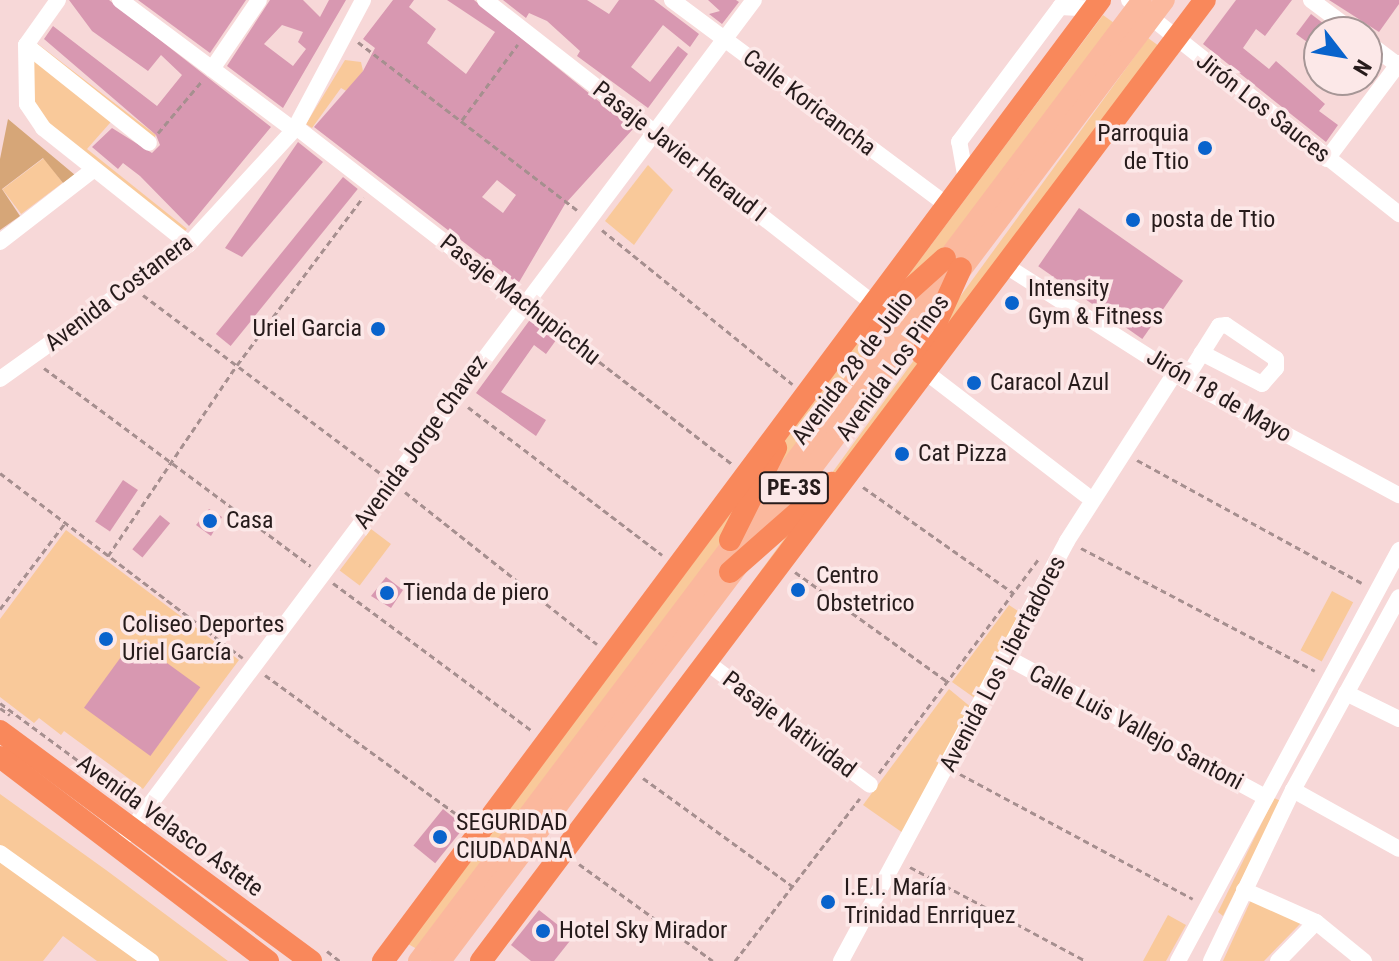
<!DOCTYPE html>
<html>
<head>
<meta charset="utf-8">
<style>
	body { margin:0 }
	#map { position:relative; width:1399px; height:961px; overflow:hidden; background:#f7d8d8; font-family:"Roboto Condensed",sans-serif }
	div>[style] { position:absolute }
	.green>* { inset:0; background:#f9c99a; transform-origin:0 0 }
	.forest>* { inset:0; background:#d6a678 }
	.building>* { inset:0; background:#d898b1; transform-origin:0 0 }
	.path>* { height:3px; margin-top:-1.5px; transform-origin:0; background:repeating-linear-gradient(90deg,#a68f8f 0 6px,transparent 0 10px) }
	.minor>* { height:16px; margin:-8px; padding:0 8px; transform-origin:8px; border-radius:8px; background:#fff }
	.major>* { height:20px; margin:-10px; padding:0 10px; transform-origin:10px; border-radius:10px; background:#fbb89d }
	.highway>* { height:22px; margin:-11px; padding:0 11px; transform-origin:11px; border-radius:11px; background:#f9885b }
	.dots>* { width:22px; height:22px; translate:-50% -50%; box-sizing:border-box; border:4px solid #fce8e8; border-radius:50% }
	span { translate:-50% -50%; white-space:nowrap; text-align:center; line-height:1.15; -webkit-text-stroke:7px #fce8e8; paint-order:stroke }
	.shield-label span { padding:2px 6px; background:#fce8e8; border:2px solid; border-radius:6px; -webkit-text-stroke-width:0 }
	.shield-label { font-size:22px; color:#261b1b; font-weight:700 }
	.street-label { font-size:24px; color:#261b1b }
	.poi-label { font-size:24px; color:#261b1b }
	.right { translate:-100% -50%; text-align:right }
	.left { translate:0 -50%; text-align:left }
	.north { position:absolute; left:1303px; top:16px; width:80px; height:80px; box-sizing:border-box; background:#fce8e8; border:2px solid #a69696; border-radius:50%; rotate:121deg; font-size:22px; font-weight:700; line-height:32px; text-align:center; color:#261b1b }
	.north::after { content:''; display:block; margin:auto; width:28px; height:36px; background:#0963cc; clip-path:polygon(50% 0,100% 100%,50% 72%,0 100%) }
</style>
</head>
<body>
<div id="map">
	<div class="green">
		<div style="clip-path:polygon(1103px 15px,1114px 23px,417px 949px,408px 944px)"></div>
		<div style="left:1148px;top:38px;width:14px;height:1155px;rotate:36deg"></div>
		<div style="clip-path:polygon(38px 44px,156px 135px,152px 141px,117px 115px,87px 149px,187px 229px,179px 237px,23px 109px,28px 60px)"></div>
		<div style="clip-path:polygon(345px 60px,361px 62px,363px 71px,348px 92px,341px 88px,312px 128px,306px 124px)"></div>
		<div style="left:44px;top:158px;width:31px;height:52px;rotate:53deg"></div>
		<div style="clip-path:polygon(648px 165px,673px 190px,634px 245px,605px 221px)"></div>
		<div style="left:371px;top:529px;width:25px;height:52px;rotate:37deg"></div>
		<div style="clip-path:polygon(66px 530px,239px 660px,143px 789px,64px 731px,61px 735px,39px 718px,34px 723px,0 697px,0 619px)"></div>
		<div style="left:1332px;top:591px;width:24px;height:67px;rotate:28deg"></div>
		<div style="clip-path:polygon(1009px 605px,1021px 613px,976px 699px,952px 682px)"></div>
		<div style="clip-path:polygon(949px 689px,972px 708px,903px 833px,863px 805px)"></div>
		<div style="clip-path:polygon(0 794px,106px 870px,228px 961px,97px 961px,63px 936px,43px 961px,0 961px)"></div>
		<div style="clip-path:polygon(1274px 798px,1281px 801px,1223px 916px,1218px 912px)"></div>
		<div style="clip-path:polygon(1251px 900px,1301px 923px,1264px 961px,1223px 961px)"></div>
		<div style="clip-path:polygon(1168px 915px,1186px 925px,1166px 961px,1143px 961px)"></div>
	</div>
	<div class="forest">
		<div style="clip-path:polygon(8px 119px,75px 175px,63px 183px,43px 158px,2px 189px,20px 216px,0 230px,0 159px)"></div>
	</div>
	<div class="building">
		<div style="clip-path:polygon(69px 0,109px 0,271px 127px,189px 226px,140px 176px,123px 163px,118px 169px,92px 147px,112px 128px,152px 153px,160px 145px,156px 135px,44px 39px,53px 26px,157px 106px,182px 75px,161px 55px,148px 71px,92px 31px)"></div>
		<div style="clip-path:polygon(138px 0,246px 0,210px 53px)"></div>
		<div style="clip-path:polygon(evenodd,270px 0,303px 0,320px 17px,329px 0,346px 0,283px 108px,227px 66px,270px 0,282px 25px,303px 32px,298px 42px,306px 49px,293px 66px,264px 44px,282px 25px)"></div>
		<div style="clip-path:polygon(evenodd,393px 0,414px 0,409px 7px,436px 29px,427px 43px,466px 74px,495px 32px,447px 0,474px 0,633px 129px,565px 204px,518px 284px,314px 127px,363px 71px,375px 48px,363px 39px,393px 0,497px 180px,516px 195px,503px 213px,482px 197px,497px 180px)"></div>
		<div style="clip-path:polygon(503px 0,587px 0,609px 14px,619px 0,654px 0,699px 34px,690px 47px,663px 25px,631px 67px,650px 82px,678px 46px,688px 54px,648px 108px,577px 56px,580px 51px,547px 21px,529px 13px,526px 18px)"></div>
		<div style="clip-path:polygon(708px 0,736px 0,739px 2px,722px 24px,709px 14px,720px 11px)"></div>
		<div style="clip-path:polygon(1236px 0,1292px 0,1265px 36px,1256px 29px,1243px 48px,1269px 69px,1276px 61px,1325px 104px,1319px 111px,1338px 125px,1326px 142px,1203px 44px)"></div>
		<div style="clip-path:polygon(1329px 0,1399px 0,1399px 4px,1379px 32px)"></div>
		<div style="clip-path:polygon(1311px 14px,1332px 30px,1319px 32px,1314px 47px,1296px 34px)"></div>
		<div style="clip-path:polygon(298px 142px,323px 162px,242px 257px,225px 248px)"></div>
		<div style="left:343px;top:177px;width:19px;height:202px;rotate:39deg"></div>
		<div style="left:1079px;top:208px;width:127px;height:71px;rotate:35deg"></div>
		<div style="clip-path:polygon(532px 317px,559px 336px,546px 354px,534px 345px,501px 392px,546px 420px,536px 436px,476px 393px)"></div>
		<div style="left:123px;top:480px;width:18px;height:50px;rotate:34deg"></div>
		<div style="clip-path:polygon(209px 509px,222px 517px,211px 536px,196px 525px)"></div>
		<div style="left:160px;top:515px;width:13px;height:44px;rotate:39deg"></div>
		<div style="clip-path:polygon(386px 577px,403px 590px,391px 608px,371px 596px)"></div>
		<div style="left:134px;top:639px;width:82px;height:85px;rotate:36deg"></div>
		<div style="left:443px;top:809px;width:28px;height:47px;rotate:39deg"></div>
		<div style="clip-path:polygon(539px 910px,573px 937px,554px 961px,531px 961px,511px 945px)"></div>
	</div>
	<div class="path">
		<div style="left:358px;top:42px;width:276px;rotate:37.5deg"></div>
		<div style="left:462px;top:120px;width:94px;rotate:-53.6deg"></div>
		<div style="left:158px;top:133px;width:68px;rotate:-49.8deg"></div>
		<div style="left:602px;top:230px;width:245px;rotate:39deg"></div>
		<div style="left:143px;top:295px;width:296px;rotate:36.9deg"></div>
		<div style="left:536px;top:313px;width:247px;rotate:37.6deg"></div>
		<div style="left:44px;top:368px;width:332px;rotate:36.6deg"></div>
		<div style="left:468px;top:407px;width:244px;rotate:37.3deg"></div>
		<div style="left:1137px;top:460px;width:256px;rotate:28.7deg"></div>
		<div style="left:0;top:473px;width:305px;rotate:37.3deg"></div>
		<div style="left:863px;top:487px;width:184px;rotate:35.2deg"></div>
		<div style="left:405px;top:492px;width:245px;rotate:38.4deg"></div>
		<div style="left:1081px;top:548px;width:264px;rotate:27.7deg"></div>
		<div style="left:108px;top:556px;width:230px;rotate:-56deg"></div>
		<div style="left:237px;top:365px;width:210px;rotate:-53.1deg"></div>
		<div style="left:795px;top:572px;width:188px;rotate:35.7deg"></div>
		<div style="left:333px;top:583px;width:248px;rotate:36.6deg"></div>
		<div style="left:0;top:609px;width:108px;rotate:-52.9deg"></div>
		<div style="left:265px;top:675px;width:248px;rotate:36deg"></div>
		<div style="left:0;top:703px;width:165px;rotate:36.4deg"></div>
		<div style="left:0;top:708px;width:12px;rotate:35deg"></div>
		<div style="left:879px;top:773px;width:269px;rotate:-53.3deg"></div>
		<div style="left:960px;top:774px;width:264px;rotate:28.2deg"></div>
		<div style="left:643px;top:778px;width:184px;rotate:35.9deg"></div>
		<div style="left:579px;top:864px;width:165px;rotate:35.9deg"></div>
		<div style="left:910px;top:867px;width:200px;rotate:28.1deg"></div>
		<div style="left:327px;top:951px;width:16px;rotate:38deg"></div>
		<div style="left:735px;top:961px;width:205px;rotate:-52.5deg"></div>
	</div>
	<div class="minor">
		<div style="left:58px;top:0;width:55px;rotate:125.4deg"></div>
		<div style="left:26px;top:45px;width:59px;rotate:89deg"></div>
		<div style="left:27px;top:104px;width:29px;rotate:56deg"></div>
		<div style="left:43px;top:128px;width:186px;rotate:38.5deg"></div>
		<div style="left:120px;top:0;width:217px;rotate:36.8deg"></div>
		<div style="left:485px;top:0;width:492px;rotate:38deg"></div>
		<div style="left:672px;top:0;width:343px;rotate:36.7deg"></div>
		<div style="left:1129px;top:0;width:345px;rotate:38.4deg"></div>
		<div style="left:1311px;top:0;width:54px;rotate:36.7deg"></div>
		<div style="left:1367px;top:42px;width:38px;rotate:37deg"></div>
		<div style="left:26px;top:45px;width:157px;rotate:38.5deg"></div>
		<div style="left:212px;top:69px;width:83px;rotate:-55.7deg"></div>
		<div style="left:296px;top:127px;width:287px;rotate:37.8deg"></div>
		<div style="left:1327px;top:159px;width:120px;rotate:-53.1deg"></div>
		<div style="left:966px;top:180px;width:39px;rotate:-100deg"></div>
		<div style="left:959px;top:142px;width:169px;rotate:-53.2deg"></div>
		<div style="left:1060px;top:7px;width:34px;rotate:3deg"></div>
		<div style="left:0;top:242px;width:119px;rotate:-37.8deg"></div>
		<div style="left:1003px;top:264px;width:216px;rotate:32.5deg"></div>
		<div style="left:1185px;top:380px;width:243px;rotate:28.3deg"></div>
		<div style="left:923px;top:370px;width:205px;rotate:37.5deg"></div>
		<div style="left:0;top:379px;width:232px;rotate:-35.5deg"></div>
		<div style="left:189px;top:244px;width:155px;rotate:-47.4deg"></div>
		<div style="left:294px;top:130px;width:147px;rotate:-62deg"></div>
		<div style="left:1185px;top:380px;width:64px;rotate:-57.8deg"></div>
		<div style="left:1219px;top:326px;width:7px;rotate:-8deg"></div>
		<div style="left:1226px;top:325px;width:60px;rotate:34.2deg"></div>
		<div style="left:1276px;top:359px;width:9px;rotate:90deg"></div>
		<div style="left:1276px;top:368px;width:21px;rotate:131deg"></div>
		<div style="left:1262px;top:384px;width:68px;rotate:-152.7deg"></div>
		<div style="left:1008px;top:658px;width:292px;rotate:28.4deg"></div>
		<div style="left:709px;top:664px;width:201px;rotate:36.9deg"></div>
		<div style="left:1346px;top:693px;width:59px;rotate:26.1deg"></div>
		<div style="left:1293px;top:790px;width:121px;rotate:29.1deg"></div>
		<div style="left:127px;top:835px;width:1044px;rotate:-53.1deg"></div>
		<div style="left:0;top:853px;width:186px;rotate:35.6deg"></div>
		<div style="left:1244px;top:890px;width:79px;rotate:24deg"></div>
		<div style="left:1316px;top:922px;width:62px;rotate:39.1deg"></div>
		<div style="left:841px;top:961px;width:477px;rotate:-61.7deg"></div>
		<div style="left:1067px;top:541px;width:200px;rotate:-57.3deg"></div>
		<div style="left:1178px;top:961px;width:467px;rotate:-61.7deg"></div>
		<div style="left:1211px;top:961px;width:190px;rotate:-64.4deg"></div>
		<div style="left:1293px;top:790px;width:220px;rotate:-61.2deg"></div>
		<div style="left:1278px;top:961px;width:54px;rotate:-45.7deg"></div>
	</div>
	<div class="major">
		<div style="left:418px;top:961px;width:1203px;rotate:-53.01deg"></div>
		<div style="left:441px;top:961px;width:1203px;rotate:-53.01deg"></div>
	</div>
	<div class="highway">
		<div style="left:866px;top:329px;width:106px;rotate:-41.9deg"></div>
		<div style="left:922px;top:354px;width:94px;rotate:-65.6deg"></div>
		<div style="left:730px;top:540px;width:103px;rotate:-63.4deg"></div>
		<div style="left:730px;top:572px;width:135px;rotate:-41.4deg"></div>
		<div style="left:0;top:731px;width:387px;rotate:36.5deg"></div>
		<div style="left:0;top:757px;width:337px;rotate:37.3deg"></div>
		<div style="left:383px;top:961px;width:1199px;rotate:-53.27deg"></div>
		<div style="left:481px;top:961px;width:1203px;rotate:-53.01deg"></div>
	</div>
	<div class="dots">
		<div style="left:1205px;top:148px;background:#0963cc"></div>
		<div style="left:1133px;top:220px;background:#0963cc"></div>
		<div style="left:1012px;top:303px;background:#0963cc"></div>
		<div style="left:378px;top:329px;background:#0963cc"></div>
		<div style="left:974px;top:383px;background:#0963cc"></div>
		<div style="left:902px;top:454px;background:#0963cc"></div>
		<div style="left:210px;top:521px;background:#0963cc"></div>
		<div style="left:798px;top:590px;background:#0963cc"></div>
		<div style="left:387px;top:593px;background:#0963cc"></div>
		<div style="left:106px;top:639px;background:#0963cc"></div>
		<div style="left:440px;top:837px;background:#0963cc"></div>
		<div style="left:828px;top:902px;background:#0963cc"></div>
		<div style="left:543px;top:931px;background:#0963cc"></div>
	</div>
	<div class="shield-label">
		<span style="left:794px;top:488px">PE-3S</span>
	</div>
	<div class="street-label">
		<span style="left:809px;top:103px;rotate:37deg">Calle Koricancha</span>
		<span style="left:1263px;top:108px;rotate:38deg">Jirón Los Sauces</span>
		<span style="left:679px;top:152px;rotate:38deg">Pasaje Javier Heraud I</span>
		<span style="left:119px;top:293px;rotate:-37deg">Avenida Costanera</span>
		<span style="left:520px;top:300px;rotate:38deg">Pasaje Machupicchu</span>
		<span style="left:853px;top:368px;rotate:-53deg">Avenida 28 de Julio</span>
		<span style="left:893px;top:368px;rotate:-54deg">Avenida Los Pinos</span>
		<span style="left:1219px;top:396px;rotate:30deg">Jirón 18 de Mayo</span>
		<span style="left:421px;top:442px;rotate:-54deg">Avenida Jorge Chavez</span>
		<span style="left:1003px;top:664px;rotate:-62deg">Avenida Los Libertadores</span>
		<span style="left:789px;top:725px;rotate:37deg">Pasaje Natividad</span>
		<span style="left:1136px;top:728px;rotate:28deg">Calle Luis Vallejo Santoni</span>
		<span style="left:170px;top:826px;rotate:36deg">Avenida Velasco Astete</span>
	</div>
	<div class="poi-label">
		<span class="right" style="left:1189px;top:148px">Parroquia<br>de Ttio</span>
		<span class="left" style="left:1151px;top:220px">posta de Ttio</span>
		<span class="left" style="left:1028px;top:303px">Intensity<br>Gym &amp; Fitness</span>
		<span class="right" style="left:362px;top:329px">Uriel Garcia</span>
		<span class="left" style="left:990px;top:383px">Caracol Azul</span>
		<span class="left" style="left:918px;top:454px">Cat Pizza</span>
		<span class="left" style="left:226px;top:521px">Casa</span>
		<span class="left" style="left:816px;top:590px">Centro<br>Obstetrico</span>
		<span class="left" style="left:403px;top:593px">Tienda de piero</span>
		<span class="left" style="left:122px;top:639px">Coliseo Deportes<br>Uriel García</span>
		<span class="left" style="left:456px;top:837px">SEGURIDAD<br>CIUDADANA</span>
		<span class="left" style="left:844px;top:902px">I.E.I. María<br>Trinidad Enrriquez</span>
		<span class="left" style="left:559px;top:931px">Hotel Sky Mirador</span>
	</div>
	<div class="north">N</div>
</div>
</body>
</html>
